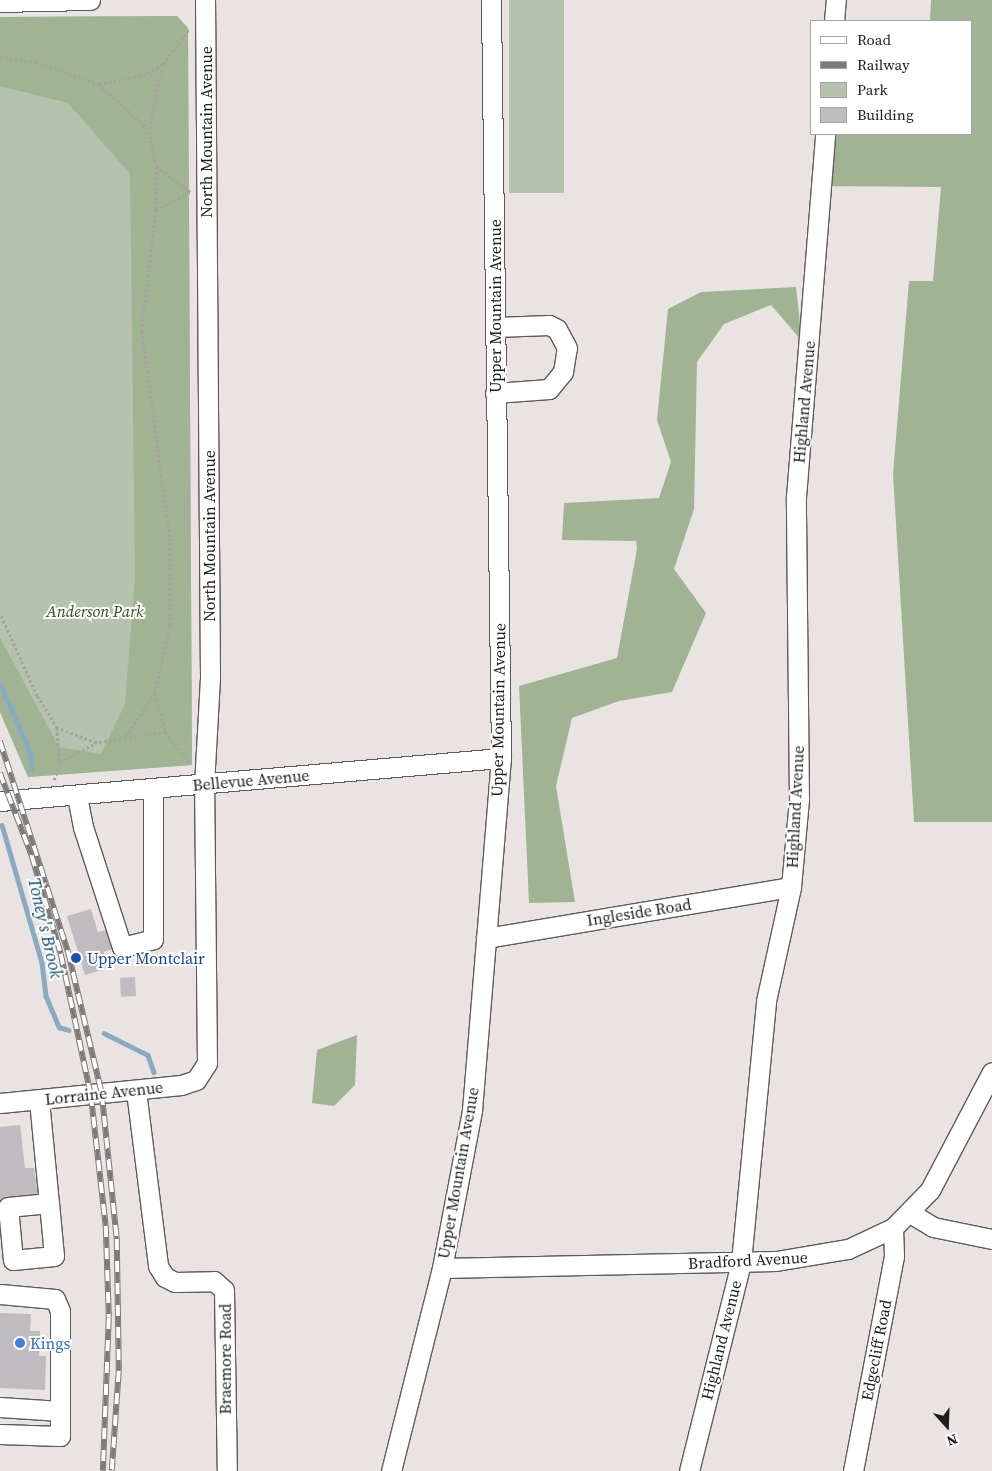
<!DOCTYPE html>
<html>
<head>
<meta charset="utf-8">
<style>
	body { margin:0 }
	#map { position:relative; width:992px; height:1471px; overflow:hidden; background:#e9e4e2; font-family:"Source Serif 4",serif }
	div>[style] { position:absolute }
	.green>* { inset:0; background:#b5c2ad; transform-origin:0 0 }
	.forest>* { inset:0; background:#a0b493 }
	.stream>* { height:4.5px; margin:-2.25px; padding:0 2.25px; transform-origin:2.25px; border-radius:2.25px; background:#89abc2 }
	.building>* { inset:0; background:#c0bbbe; transform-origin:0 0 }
	.path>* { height:2.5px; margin-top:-1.25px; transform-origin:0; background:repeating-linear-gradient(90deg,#a6a2a0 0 2.5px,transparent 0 5px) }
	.roads { filter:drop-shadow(1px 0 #605b59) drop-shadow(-1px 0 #605b59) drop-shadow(0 1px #605b59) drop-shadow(0 -1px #605b59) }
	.minor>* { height:19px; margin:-9.5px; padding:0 9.5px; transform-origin:9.5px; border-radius:9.5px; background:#fff }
	.rail>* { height:5.5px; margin-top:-2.75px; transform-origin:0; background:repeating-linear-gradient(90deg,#fff 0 11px,#7e7a79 0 22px); box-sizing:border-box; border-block:1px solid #7e7a79 }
	.dots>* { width:14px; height:14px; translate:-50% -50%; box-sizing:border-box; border:2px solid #fff; border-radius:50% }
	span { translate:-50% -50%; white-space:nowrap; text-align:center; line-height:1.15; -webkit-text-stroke:4px #fff; paint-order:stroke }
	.street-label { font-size:16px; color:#1e1c1c }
	.park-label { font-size:16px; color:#324d1c; font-style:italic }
	.transit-label { font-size:16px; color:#164399 }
	.left { translate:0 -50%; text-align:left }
	.shop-label { font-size:16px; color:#366cbe }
	.water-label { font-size:18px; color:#0b4a6a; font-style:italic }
	.legend { position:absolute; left:810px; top:20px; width:162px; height:115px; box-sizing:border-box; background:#fff; border:1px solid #a5a4a4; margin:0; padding:6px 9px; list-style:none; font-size:15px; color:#1e1c1c }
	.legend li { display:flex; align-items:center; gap:10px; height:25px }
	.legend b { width:25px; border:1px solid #a5a4a4 }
	.north { position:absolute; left:922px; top:1401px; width:50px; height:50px; -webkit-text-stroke:4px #fff; paint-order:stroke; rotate:160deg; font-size:14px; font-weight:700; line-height:20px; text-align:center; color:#1e1c1c }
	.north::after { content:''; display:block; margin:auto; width:18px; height:22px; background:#1e1c1c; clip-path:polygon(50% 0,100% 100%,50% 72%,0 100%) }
</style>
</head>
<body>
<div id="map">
	<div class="green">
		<div style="left:509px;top:0;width:55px;height:193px"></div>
		<div style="clip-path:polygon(177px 16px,188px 28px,192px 765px,28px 777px,0 712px,0 17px)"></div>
	</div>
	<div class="forest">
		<div style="clip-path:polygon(931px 0,992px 0,992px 822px,914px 822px,893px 474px,909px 281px,933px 281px,941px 187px,817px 186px,822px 134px,971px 134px,971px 21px,930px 21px)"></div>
		<div style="clip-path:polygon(177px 16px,188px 28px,192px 765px,28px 777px,0 712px,0 638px,59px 747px,101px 754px,125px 704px,135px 577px,130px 174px,68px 103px,0 86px,0 17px)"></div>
		<div style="clip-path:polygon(796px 287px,802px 341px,771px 305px,724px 324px,697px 362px,694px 509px,674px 569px,706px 613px,672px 692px,619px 701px,572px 718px,556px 786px,575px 902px,529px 903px,519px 686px,617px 658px,637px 549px,636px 541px,562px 540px,564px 503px,659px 498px,671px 462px,657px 420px,668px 309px,701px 292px)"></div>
		<div style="clip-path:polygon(357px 1035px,355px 1085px,334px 1106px,312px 1103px,317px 1050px)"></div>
	</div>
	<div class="stream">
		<div style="left:0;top:683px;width:77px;rotate:66.4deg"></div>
		<div style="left:31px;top:754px;width:15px;rotate:86deg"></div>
		<div style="left:2px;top:825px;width:144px;rotate:73.8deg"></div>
		<div style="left:42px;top:963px;width:33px;rotate:83deg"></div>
		<div style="left:46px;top:996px;width:34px;rotate:67deg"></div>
		<div style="left:59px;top:1027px;width:10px;rotate:17deg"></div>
		<div style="left:104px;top:1033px;width:49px;rotate:26.6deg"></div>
		<div style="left:148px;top:1055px;width:18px;rotate:71deg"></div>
	</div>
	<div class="building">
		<div style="clip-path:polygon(91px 909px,98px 932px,107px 930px,113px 949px,104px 952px,108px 968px,85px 975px,67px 916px)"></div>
		<div style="left:135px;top:977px;width:19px;height:15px;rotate:87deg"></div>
		<div style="clip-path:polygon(20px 1125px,25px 1168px,34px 1168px,38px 1197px,0 1201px,0 1127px)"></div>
		<div style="clip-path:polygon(0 1313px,31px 1314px,30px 1331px,40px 1331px,39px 1356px,46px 1356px,45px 1390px,0 1388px)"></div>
	</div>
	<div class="path">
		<div style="left:0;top:57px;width:36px;rotate:8deg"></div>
		<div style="left:36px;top:62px;width:66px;rotate:19.5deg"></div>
		<div style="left:98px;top:84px;width:64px;rotate:41.9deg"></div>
		<div style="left:146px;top:127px;width:14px;rotate:69deg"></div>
		<div style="left:151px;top:140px;width:28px;rotate:77deg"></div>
		<div style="left:157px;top:167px;width:43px;rotate:91.3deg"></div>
		<div style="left:156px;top:210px;width:122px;rotate:96.6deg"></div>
		<div style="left:142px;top:331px;width:209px;rotate:82.3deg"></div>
		<div style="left:170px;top:538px;width:89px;rotate:90deg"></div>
		<div style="left:170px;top:627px;width:69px;rotate:102.6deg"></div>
		<div style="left:155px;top:694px;width:40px;rotate:74deg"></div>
		<div style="left:166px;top:732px;width:71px;rotate:171.1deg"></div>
		<div style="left:96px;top:743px;width:42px;rotate:-159deg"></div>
		<div style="left:57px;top:728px;width:38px;rotate:-122deg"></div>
		<div style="left:37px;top:696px;width:90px;rotate:-114.3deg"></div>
		<div style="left:99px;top:84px;width:45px;rotate:-11.6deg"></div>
		<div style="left:143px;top:75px;width:23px;rotate:-29deg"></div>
		<div style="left:151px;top:139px;width:28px;rotate:-88deg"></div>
		<div style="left:152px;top:111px;width:48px;rotate:-76.8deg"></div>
		<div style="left:163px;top:64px;width:44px;rotate:-53.4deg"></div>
		<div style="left:156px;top:210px;width:38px;rotate:-28deg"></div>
		<div style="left:190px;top:192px;width:40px;rotate:-143deg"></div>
		<div style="left:57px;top:728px;width:34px;rotate:85deg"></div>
		<div style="left:60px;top:762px;width:40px;rotate:-28deg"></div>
		<div style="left:166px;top:732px;width:38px;rotate:53deg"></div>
		<div style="left:125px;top:736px;width:52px;rotate:-54.5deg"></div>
		<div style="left:54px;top:780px;width:19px;rotate:-72deg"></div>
	</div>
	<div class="roads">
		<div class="minor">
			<div style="left:0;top:2px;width:90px;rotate:-1.3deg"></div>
			<div style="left:834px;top:21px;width:21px;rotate:-85deg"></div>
			<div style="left:495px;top:393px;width:54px;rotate:-4.2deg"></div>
			<div style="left:549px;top:389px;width:22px;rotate:-51deg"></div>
			<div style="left:563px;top:372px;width:24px;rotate:-81deg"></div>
			<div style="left:567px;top:348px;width:21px;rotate:-118deg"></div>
			<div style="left:557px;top:329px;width:9px;rotate:-153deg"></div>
			<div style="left:549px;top:325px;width:53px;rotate:177.8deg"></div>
			<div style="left:77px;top:796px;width:32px;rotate:79deg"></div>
			<div style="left:83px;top:827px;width:126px;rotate:72deg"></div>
			<div style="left:122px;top:947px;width:32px;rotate:-14deg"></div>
			<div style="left:153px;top:939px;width:150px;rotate:-90deg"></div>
			<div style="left:0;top:801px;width:503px;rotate:-4.91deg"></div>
			<div style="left:486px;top:938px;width:309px;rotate:-9.5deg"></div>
			<div style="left:136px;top:1091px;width:176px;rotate:82.8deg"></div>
			<div style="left:158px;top:1266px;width:13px;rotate:58deg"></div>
			<div style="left:165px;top:1277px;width:11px;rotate:27deg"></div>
			<div style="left:175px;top:1282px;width:39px;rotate:-1deg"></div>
			<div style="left:214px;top:1281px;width:13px;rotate:42deg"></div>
			<div style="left:224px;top:1290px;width:181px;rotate:89.1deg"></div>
			<div style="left:39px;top:1100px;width:103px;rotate:84.5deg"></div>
			<div style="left:49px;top:1203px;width:53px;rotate:84.6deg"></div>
			<div style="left:54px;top:1256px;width:41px;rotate:174.4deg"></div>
			<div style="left:13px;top:1260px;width:53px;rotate:-95.4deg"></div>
			<div style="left:8px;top:1207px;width:41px;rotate:-5.6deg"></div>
			<div style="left:0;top:1103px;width:182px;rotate:-5.7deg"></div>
			<div style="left:181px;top:1085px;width:16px;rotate:-18deg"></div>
			<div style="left:196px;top:1080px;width:20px;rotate:-57deg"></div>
			<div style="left:207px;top:1063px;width:278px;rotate:-90.6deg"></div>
			<div style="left:204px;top:785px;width:108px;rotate:-86.8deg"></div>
			<div style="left:210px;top:677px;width:677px;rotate:-90.42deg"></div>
			<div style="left:910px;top:1213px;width:27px;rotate:31deg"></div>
			<div style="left:933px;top:1227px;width:60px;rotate:11.5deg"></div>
			<div style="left:442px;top:1268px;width:334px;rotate:-1.2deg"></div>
			<div style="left:776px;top:1261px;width:73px;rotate:-9.5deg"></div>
			<div style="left:848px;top:1249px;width:50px;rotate:-25deg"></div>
			<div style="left:893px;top:1228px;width:53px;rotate:-45.8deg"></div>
			<div style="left:930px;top:1190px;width:133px;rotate:-62.3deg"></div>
			<div style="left:0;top:1294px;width:55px;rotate:5.2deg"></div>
			<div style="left:55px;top:1299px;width:13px;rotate:67deg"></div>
			<div style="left:60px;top:1311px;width:125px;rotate:90deg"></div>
			<div style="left:60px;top:1436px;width:60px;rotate:-178.1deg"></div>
			<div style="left:0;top:1407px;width:60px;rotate:3.8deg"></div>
			<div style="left:391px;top:1471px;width:209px;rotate:-75.9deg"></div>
			<div style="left:442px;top:1268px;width:161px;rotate:-79.2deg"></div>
			<div style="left:472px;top:1110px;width:353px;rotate:-85.3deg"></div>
			<div style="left:501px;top:758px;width:758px;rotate:-90.76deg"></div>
			<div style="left:689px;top:1471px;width:215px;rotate:-76deg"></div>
			<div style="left:741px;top:1262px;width:262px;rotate:-84.5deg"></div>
			<div style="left:766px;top:1001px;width:117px;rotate:-77.6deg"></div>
			<div style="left:791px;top:887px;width:88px;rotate:-84.8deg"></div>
			<div style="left:799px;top:799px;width:302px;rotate:-90.6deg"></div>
			<div style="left:796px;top:497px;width:364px;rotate:-85.4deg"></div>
			<div style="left:853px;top:1471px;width:219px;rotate:-79.2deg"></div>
			<div style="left:894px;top:1256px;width:28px;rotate:-92deg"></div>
		</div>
	</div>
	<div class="rail">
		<div style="left:0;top:741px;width:221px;rotate:72.1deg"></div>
		<div style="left:68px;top:951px;width:147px;rotate:76.6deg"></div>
		<div style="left:102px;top:1094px;width:146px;rotate:84.1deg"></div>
		<div style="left:117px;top:1239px;width:132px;rotate:89.1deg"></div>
		<div style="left:119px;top:1371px;width:100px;rotate:94deg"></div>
		<div style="left:0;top:773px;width:89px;rotate:68.9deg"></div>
		<div style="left:32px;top:856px;width:102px;rotate:73.5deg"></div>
		<div style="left:61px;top:954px;width:144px;rotate:78deg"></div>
		<div style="left:91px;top:1095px;width:132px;rotate:83.5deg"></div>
		<div style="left:106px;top:1226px;width:92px;rotate:88.1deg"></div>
		<div style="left:109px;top:1318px;width:153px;rotate:92.2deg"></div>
	</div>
	<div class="dots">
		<div style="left:76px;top:958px;background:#1a4fb4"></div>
		<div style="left:20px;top:1343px;background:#3f7fe0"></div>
	</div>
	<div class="street-label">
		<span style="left:206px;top:132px;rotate:-90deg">North Mountain Avenue</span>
		<span style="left:495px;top:306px;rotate:-90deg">Upper Mountain Avenue</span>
		<span style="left:804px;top:402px;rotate:-85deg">Highland Avenue</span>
		<span style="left:209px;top:536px;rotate:-90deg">North Mountain Avenue</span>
		<span style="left:498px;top:710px;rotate:-89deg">Upper Mountain Avenue</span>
		<span style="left:251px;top:780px;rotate:-5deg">Bellevue Avenue</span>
		<span style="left:795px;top:807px;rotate:-87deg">Highland Avenue</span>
		<span style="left:639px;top:912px;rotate:-9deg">Ingleside Road</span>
		<span style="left:104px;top:1093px;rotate:-6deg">Lorraine Avenue</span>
		<span style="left:458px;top:1173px;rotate:-80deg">Upper Mountain Avenue</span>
		<span style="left:748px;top:1260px;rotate:-3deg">Bradford Avenue</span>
		<span style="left:721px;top:1340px;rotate:-76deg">Highland Avenue</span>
		<span style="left:876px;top:1350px;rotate:-79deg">Edgecliff Road</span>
		<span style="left:225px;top:1359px;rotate:-90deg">Braemore Road</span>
	</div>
	<div class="park-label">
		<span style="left:95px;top:611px">Anderson Park</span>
	</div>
	<div class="transit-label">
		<span class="left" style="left:87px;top:958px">Upper Montclair</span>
	</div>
	<div class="shop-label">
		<span class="left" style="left:30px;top:1343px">Kings</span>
	</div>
	<div class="water-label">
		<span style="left:45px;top:928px;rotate:77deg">Toney's Brook</span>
	</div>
	<ul class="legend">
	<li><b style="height:6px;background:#fff"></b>Road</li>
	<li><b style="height:6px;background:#7e7a79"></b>Railway</li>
	<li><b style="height:14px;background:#b5c2ad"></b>Park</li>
	<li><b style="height:14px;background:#c0bbbe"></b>Building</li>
	</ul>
	<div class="north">N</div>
</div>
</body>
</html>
